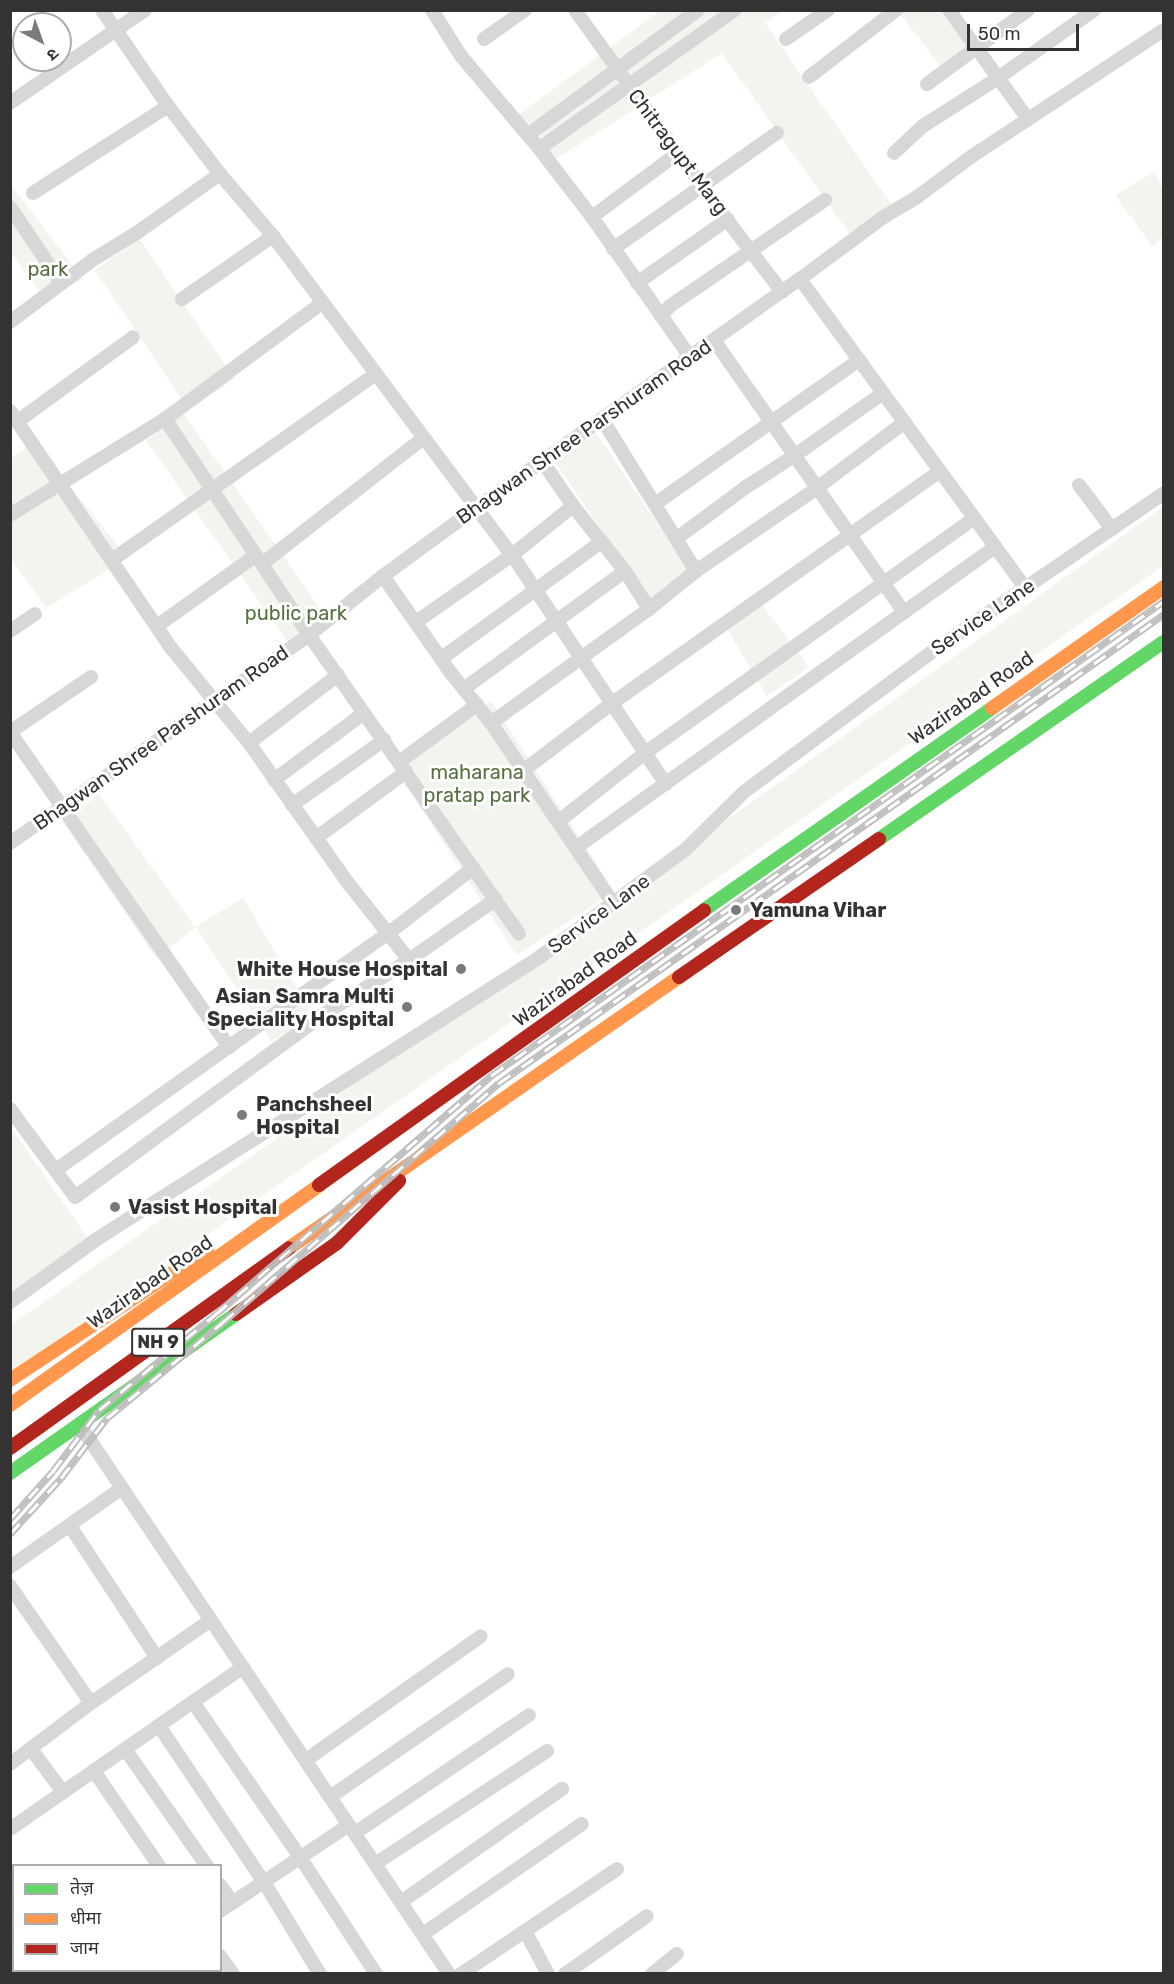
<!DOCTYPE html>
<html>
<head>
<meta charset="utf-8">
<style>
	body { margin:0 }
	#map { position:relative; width:1174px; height:1984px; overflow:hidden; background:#fff; font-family:Rubik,"Noto Sans Devanagari",sans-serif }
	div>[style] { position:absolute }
	.green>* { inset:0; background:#f1f5ed; transform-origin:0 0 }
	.street>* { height:14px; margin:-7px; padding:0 7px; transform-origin:7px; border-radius:7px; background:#d7d7d7 }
	.fast>* { height:14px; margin:-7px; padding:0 7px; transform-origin:7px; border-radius:7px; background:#63d668 }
	.slow>* { height:14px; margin:-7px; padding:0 7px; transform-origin:7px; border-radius:7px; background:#ff974d }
	.jam>* { height:14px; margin:-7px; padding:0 7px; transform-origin:7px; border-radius:7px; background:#b3261e }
	.rail>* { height:7px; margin-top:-3.5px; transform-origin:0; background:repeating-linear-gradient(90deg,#fff 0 14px,#bebebe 0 28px); box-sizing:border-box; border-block:2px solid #bebebe }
	.dots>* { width:16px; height:16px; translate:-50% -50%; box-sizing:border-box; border:3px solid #fff; border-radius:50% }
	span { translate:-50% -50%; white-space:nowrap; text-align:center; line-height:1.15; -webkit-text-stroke:6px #fff; paint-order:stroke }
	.shield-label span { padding:2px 4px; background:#fff; border:2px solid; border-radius:4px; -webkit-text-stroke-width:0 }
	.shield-label { font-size:18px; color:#333; font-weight:700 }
	.street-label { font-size:20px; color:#333 }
	.park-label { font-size:20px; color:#56703f }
	.poi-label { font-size:20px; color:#333; font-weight:700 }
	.left { translate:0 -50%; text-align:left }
	.right { translate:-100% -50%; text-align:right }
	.frame { position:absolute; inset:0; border:12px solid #333; pointer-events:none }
	.legend { position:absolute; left:12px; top:1864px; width:210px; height:108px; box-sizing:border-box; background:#fff; border:2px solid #adadad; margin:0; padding:8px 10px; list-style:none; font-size:18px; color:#333 }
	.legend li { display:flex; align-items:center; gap:12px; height:30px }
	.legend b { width:30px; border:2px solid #adadad }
	.north { position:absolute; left:12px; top:12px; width:60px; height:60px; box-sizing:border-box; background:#fff; border:2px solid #adadad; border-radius:50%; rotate:139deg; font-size:16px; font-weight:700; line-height:24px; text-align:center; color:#333 }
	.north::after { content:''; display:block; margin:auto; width:21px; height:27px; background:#7a7a7a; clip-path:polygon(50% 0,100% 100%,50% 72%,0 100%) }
	.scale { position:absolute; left:967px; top:24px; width:112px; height:27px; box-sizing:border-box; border:3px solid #333; border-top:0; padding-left:8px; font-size:18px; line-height:21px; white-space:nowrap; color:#333; -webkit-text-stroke:4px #fff; paint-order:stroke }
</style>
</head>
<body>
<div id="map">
	<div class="green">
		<div style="clip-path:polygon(660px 11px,783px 11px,765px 23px,895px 210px,853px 239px,722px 53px,550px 163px,514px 118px)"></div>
		<div style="clip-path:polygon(898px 11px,944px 11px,971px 54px,945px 72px)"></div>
		<div style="clip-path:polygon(1154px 172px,1163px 188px,1164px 237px,1152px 246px,1115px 195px)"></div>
		<div style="clip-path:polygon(10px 184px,83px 279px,45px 299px,11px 253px)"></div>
		<div style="left:140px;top:239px;width:169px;height:55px;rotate:56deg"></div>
		<div style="left:184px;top:414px;width:255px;height:46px;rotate:55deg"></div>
		<div style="left:596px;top:433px;width:168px;height:50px;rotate:56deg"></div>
		<div style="clip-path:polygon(34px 442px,128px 558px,46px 608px,11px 558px,10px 459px)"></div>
		<div style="clip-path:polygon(1163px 507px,1163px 566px,11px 1372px,10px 1326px,600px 911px)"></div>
		<div style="clip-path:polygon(759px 601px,809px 667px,767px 696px,725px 625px)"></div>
		<div style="left:491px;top:701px;width:227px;height:117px;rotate:57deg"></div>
		<div style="clip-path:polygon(99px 794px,195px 927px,243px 898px,312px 1014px,272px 1042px,196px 927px,156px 958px,62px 821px)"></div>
		<div style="clip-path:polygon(10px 1126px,91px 1243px,15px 1299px,10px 1292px)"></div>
	</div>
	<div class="street">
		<div style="left:102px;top:10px;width:116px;rotate:55.5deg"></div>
		<div style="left:168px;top:106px;width:86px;rotate:52.6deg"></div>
		<div style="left:220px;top:174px;width:82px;rotate:49.5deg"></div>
		<div style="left:273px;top:236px;width:399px;rotate:53.2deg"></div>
		<div style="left:512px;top:555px;width:276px;rotate:56.1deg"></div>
		<div style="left:432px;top:10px;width:54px;rotate:57.8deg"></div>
		<div style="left:461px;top:56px;width:119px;rotate:49.8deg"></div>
		<div style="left:538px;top:147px;width:88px;rotate:52.4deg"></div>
		<div style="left:592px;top:217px;width:171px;rotate:55deg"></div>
		<div style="left:575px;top:10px;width:218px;rotate:54.3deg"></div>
		<div style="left:702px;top:187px;width:132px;rotate:52.7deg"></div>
		<div style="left:949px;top:10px;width:135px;rotate:54.1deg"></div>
		<div style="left:484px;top:39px;width:50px;rotate:-35.3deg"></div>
		<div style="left:786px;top:39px;width:51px;rotate:-34.6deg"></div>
		<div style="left:809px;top:77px;width:110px;rotate:-37.6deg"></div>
		<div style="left:927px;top:84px;width:125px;rotate:-36.2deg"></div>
		<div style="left:10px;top:103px;width:164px;rotate:-34.6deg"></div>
		<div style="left:536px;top:129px;width:201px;rotate:-36.3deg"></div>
		<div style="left:547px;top:143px;width:230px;rotate:-35.3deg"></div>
		<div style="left:894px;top:153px;width:40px;rotate:-43deg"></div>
		<div style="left:923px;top:126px;width:89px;rotate:-32.6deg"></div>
		<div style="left:998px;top:78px;width:118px;rotate:-35.3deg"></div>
		<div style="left:33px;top:193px;width:161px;rotate:-32.8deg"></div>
		<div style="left:10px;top:207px;width:92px;rotate:56.1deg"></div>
		<div style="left:592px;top:217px;width:107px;rotate:-36.7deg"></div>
		<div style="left:613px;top:249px;width:201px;rotate:-35.3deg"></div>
		<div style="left:800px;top:279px;width:382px;rotate:53.9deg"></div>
		<div style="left:637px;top:283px;width:111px;rotate:-35.1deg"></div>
		<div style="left:182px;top:299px;width:111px;rotate:-34.7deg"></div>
		<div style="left:661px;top:316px;width:13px;rotate:-48deg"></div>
		<div style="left:670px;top:306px;width:188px;rotate:-34.4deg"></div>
		<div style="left:10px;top:322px;width:105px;rotate:-36.9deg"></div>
		<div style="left:94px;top:259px;width:48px;rotate:-31.4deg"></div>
		<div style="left:135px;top:234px;width:104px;rotate:-35.2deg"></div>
		<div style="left:714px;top:340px;width:332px;rotate:55.1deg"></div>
		<div style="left:10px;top:411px;width:288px;rotate:55.8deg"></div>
		<div style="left:172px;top:649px;width:122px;rotate:50.7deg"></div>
		<div style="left:249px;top:743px;width:173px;rotate:54.7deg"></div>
		<div style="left:349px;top:884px;width:97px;rotate:51.7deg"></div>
		<div style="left:165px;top:419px;width:260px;rotate:56.3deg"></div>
		<div style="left:309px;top:635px;width:365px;rotate:54.9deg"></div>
		<div style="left:602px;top:419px;width:179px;rotate:58.3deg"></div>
		<div style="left:18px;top:421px;width:142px;rotate:-36.1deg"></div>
		<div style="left:542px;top:461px;width:55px;rotate:55.4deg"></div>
		<div style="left:573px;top:506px;width:83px;rotate:51.3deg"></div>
		<div style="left:625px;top:571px;width:45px;rotate:57.7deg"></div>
		<div style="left:1079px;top:485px;width:55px;rotate:53.1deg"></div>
		<div style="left:655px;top:504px;width:250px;rotate:-35.2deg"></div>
		<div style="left:10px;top:515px;width:182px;rotate:-31.8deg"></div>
		<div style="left:165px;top:419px;width:195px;rotate:-36.5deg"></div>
		<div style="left:676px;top:539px;width:87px;rotate:-36.6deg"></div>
		<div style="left:746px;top:487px;width:57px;rotate:-32.9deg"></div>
		<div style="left:794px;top:456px;width:109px;rotate:-35.3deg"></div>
		<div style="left:112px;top:560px;width:321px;rotate:-35.2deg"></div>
		<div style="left:262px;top:564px;width:204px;rotate:-38deg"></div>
		<div style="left:383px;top:576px;width:118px;rotate:55deg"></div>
		<div style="left:451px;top:673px;width:64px;rotate:51.3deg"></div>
		<div style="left:491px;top:723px;width:217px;rotate:55.9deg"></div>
		<div style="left:416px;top:622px;width:117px;rotate:-34.9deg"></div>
		<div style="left:512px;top:555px;width:78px;rotate:-38.8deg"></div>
		<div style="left:157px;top:626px;width:120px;rotate:-35.5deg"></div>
		<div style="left:10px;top:631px;width:30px;rotate:-34deg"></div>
		<div style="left:442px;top:658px;width:197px;rotate:-36.1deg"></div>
		<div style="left:465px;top:688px;width:198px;rotate:-36.2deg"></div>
		<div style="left:491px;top:723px;width:195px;rotate:-35.8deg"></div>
		<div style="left:649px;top:609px;width:60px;rotate:-39deg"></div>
		<div style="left:696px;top:571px;width:147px;rotate:-34.4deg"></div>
		<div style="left:817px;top:488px;width:110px;rotate:-36.9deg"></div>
		<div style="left:10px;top:732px;width:384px;rotate:55.2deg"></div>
		<div style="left:10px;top:732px;width:98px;rotate:-34.2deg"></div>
		<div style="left:249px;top:743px;width:112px;rotate:-37.4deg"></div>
		<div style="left:399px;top:762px;width:97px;rotate:-36.2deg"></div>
		<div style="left:524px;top:770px;width:109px;rotate:-37.2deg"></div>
		<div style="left:611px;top:704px;width:403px;rotate:-35.3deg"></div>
		<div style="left:274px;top:780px;width:112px;rotate:-36.7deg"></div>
		<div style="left:292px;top:805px;width:113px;rotate:-35.2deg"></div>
		<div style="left:559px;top:821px;width:110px;rotate:-38.3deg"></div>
		<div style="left:645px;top:753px;width:404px;rotate:-35.5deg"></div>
		<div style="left:316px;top:838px;width:112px;rotate:-36.3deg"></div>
		<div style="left:10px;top:843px;width:364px;rotate:-34.8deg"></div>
		<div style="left:309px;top:635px;width:95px;rotate:-38.6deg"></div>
		<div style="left:383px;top:576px;width:115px;rotate:-36.2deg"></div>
		<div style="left:476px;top:508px;width:397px;rotate:-35.3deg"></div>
		<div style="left:800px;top:279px;width:102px;rotate:-36.6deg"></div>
		<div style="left:882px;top:218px;width:41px;rotate:-31deg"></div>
		<div style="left:917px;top:197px;width:69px;rotate:-36.7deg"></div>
		<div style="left:972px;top:156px;width:230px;rotate:-33.3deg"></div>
		<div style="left:577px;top:847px;width:515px;rotate:-35.67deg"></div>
		<div style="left:10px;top:1109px;width:109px;rotate:53.5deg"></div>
		<div style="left:75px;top:1197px;width:300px;rotate:-36.3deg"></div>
		<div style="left:317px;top:1019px;width:109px;rotate:-32.7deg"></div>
		<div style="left:409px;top:960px;width:106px;rotate:-35deg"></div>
		<div style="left:56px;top:1170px;width:410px;rotate:-35.5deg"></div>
		<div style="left:390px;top:932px;width:105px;rotate:-37.6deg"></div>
		<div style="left:10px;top:1302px;width:107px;rotate:-35.9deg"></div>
		<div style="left:97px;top:1239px;width:522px;rotate:-32.47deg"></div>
		<div style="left:537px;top:959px;width:185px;rotate:-36.4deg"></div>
		<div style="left:686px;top:849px;width:81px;rotate:-44.5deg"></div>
		<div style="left:744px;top:792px;width:241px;rotate:-36.7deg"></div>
		<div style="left:937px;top:648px;width:275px;rotate:-34.3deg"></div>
		<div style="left:79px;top:1424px;width:663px;rotate:56.07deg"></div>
		<div style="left:70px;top:1526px;width:158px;rotate:56.6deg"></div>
		<div style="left:10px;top:1567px;width:137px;rotate:-35.2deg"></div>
		<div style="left:10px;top:1586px;width:142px;rotate:55.3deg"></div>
		<div style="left:193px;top:1702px;width:188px;rotate:55.4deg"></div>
		<div style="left:300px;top:1857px;width:140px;rotate:57deg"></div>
		<div style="left:159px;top:1726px;width:188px;rotate:56.1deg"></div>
		<div style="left:264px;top:1882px;width:108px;rotate:58.7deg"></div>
		<div style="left:31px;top:1749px;width:54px;rotate:53.3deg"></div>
		<div style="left:125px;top:1749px;width:143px;rotate:55deg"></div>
		<div style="left:306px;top:1760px;width:214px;rotate:-35.3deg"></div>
		<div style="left:10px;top:1764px;width:101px;rotate:-37deg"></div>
		<div style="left:91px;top:1703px;width:146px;rotate:-34.7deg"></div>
		<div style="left:94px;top:1771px;width:115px;rotate:55.6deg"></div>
		<div style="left:330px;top:1797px;width:216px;rotate:-34.6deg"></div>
		<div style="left:10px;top:1829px;width:284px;rotate:-34.8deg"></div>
		<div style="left:355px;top:1833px;width:210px;rotate:-34.1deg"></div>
		<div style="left:375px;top:1864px;width:206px;rotate:-33.3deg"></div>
		<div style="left:220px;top:1885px;width:22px;rotate:54deg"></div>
		<div style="left:401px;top:1902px;width:197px;rotate:-35.1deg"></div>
		<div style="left:220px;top:1911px;width:155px;rotate:-33.7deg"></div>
		<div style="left:525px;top:1931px;width:49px;rotate:61.9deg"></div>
		<div style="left:423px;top:1934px;width:193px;rotate:-34.7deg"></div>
		<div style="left:220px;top:1956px;width:22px;rotate:54deg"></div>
		<div style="left:10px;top:1970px;width:5px;rotate:53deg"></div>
		<div style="left:127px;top:1974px;width:6px;rotate:-39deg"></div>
		<div style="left:461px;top:1974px;width:188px;rotate:-33.9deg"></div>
		<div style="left:565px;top:1974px;width:100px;rotate:-35.3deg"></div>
		<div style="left:652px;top:1974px;width:32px;rotate:-39deg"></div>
	</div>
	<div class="fast">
		<div style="left:879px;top:839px;width:346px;rotate:-34.7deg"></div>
		<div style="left:704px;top:910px;width:352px;rotate:-35deg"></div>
		<div style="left:10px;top:1473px;width:276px;rotate:-35.1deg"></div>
	</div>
	<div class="slow">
		<div style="left:992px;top:708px;width:210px;rotate:-35.1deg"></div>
		<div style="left:289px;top:1248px;width:475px;rotate:-34.8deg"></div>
		<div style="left:10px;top:1380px;width:237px;rotate:-33.5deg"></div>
		<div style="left:10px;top:1405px;width:379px;rotate:-35.4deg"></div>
	</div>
	<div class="jam">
		<div style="left:679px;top:977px;width:243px;rotate:-34.6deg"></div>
		<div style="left:319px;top:1185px;width:473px;rotate:-35.5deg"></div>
		<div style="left:236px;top:1314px;width:123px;rotate:-35.1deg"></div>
		<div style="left:337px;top:1243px;width:88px;rotate:-45deg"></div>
		<div style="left:10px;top:1448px;width:343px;rotate:-35.6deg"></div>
	</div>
	<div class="rail">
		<div style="left:10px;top:1519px;width:64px;rotate:-48.1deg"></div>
		<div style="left:53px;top:1471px;width:76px;rotate:-53deg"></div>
		<div style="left:99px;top:1410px;width:151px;rotate:-39.4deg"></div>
		<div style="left:216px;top:1314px;width:365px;rotate:-40.9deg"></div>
		<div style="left:492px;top:1075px;width:822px;rotate:-35.2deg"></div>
		<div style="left:10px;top:1534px;width:76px;rotate:-47.7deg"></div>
		<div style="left:61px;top:1478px;width:76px;rotate:-52.5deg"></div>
		<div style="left:107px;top:1418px;width:151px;rotate:-39.6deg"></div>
		<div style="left:223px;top:1322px;width:365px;rotate:-40.9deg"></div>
		<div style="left:499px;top:1083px;width:814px;rotate:-35.19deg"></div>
	</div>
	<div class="dots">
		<div style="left:736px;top:910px;background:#7a7a7a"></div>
		<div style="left:461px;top:969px;background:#7a7a7a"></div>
		<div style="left:407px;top:1007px;background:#7a7a7a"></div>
		<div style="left:242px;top:1115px;background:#7a7a7a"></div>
		<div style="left:115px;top:1207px;background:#7a7a7a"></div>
	</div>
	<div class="shield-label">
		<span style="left:158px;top:1342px">NH 9</span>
	</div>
	<div class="street-label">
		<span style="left:678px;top:152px;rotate:53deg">Chitragupt Marg</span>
		<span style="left:584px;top:432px;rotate:-35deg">Bhagwan Shree Parshuram Road</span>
		<span style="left:983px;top:617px;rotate:-34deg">Service Lane</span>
		<span style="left:971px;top:698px;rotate:-35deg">Wazirabad Road</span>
		<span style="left:161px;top:738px;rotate:-35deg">Bhagwan Shree Parshuram Road</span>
		<span style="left:599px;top:914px;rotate:-36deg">Service Lane</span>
		<span style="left:575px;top:979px;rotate:-36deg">Wazirabad Road</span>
		<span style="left:150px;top:1282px;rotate:-35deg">Wazirabad Road</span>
	</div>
	<div class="park-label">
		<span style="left:48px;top:269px">park</span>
		<span style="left:296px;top:613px">public park</span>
		<span style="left:477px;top:784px">maharana<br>pratap park</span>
	</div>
	<div class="poi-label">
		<span class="left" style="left:750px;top:910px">Yamuna Vihar</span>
		<span class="right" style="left:448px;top:969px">White House Hospital</span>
		<span class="right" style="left:394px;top:1008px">Asian Samra Multi<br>Speciality Hospital</span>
		<span class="left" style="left:256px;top:1116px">Panchsheel<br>Hospital</span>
		<span class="left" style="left:128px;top:1207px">Vasist Hospital</span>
	</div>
	<div class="frame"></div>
	<ul class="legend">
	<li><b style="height:8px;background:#63d668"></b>तेज़</li>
	<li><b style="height:8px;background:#ff974d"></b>धीमा</li>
	<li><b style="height:8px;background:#b3261e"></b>जाम</li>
	</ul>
	<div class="north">उ</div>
	<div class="scale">50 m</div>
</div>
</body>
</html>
